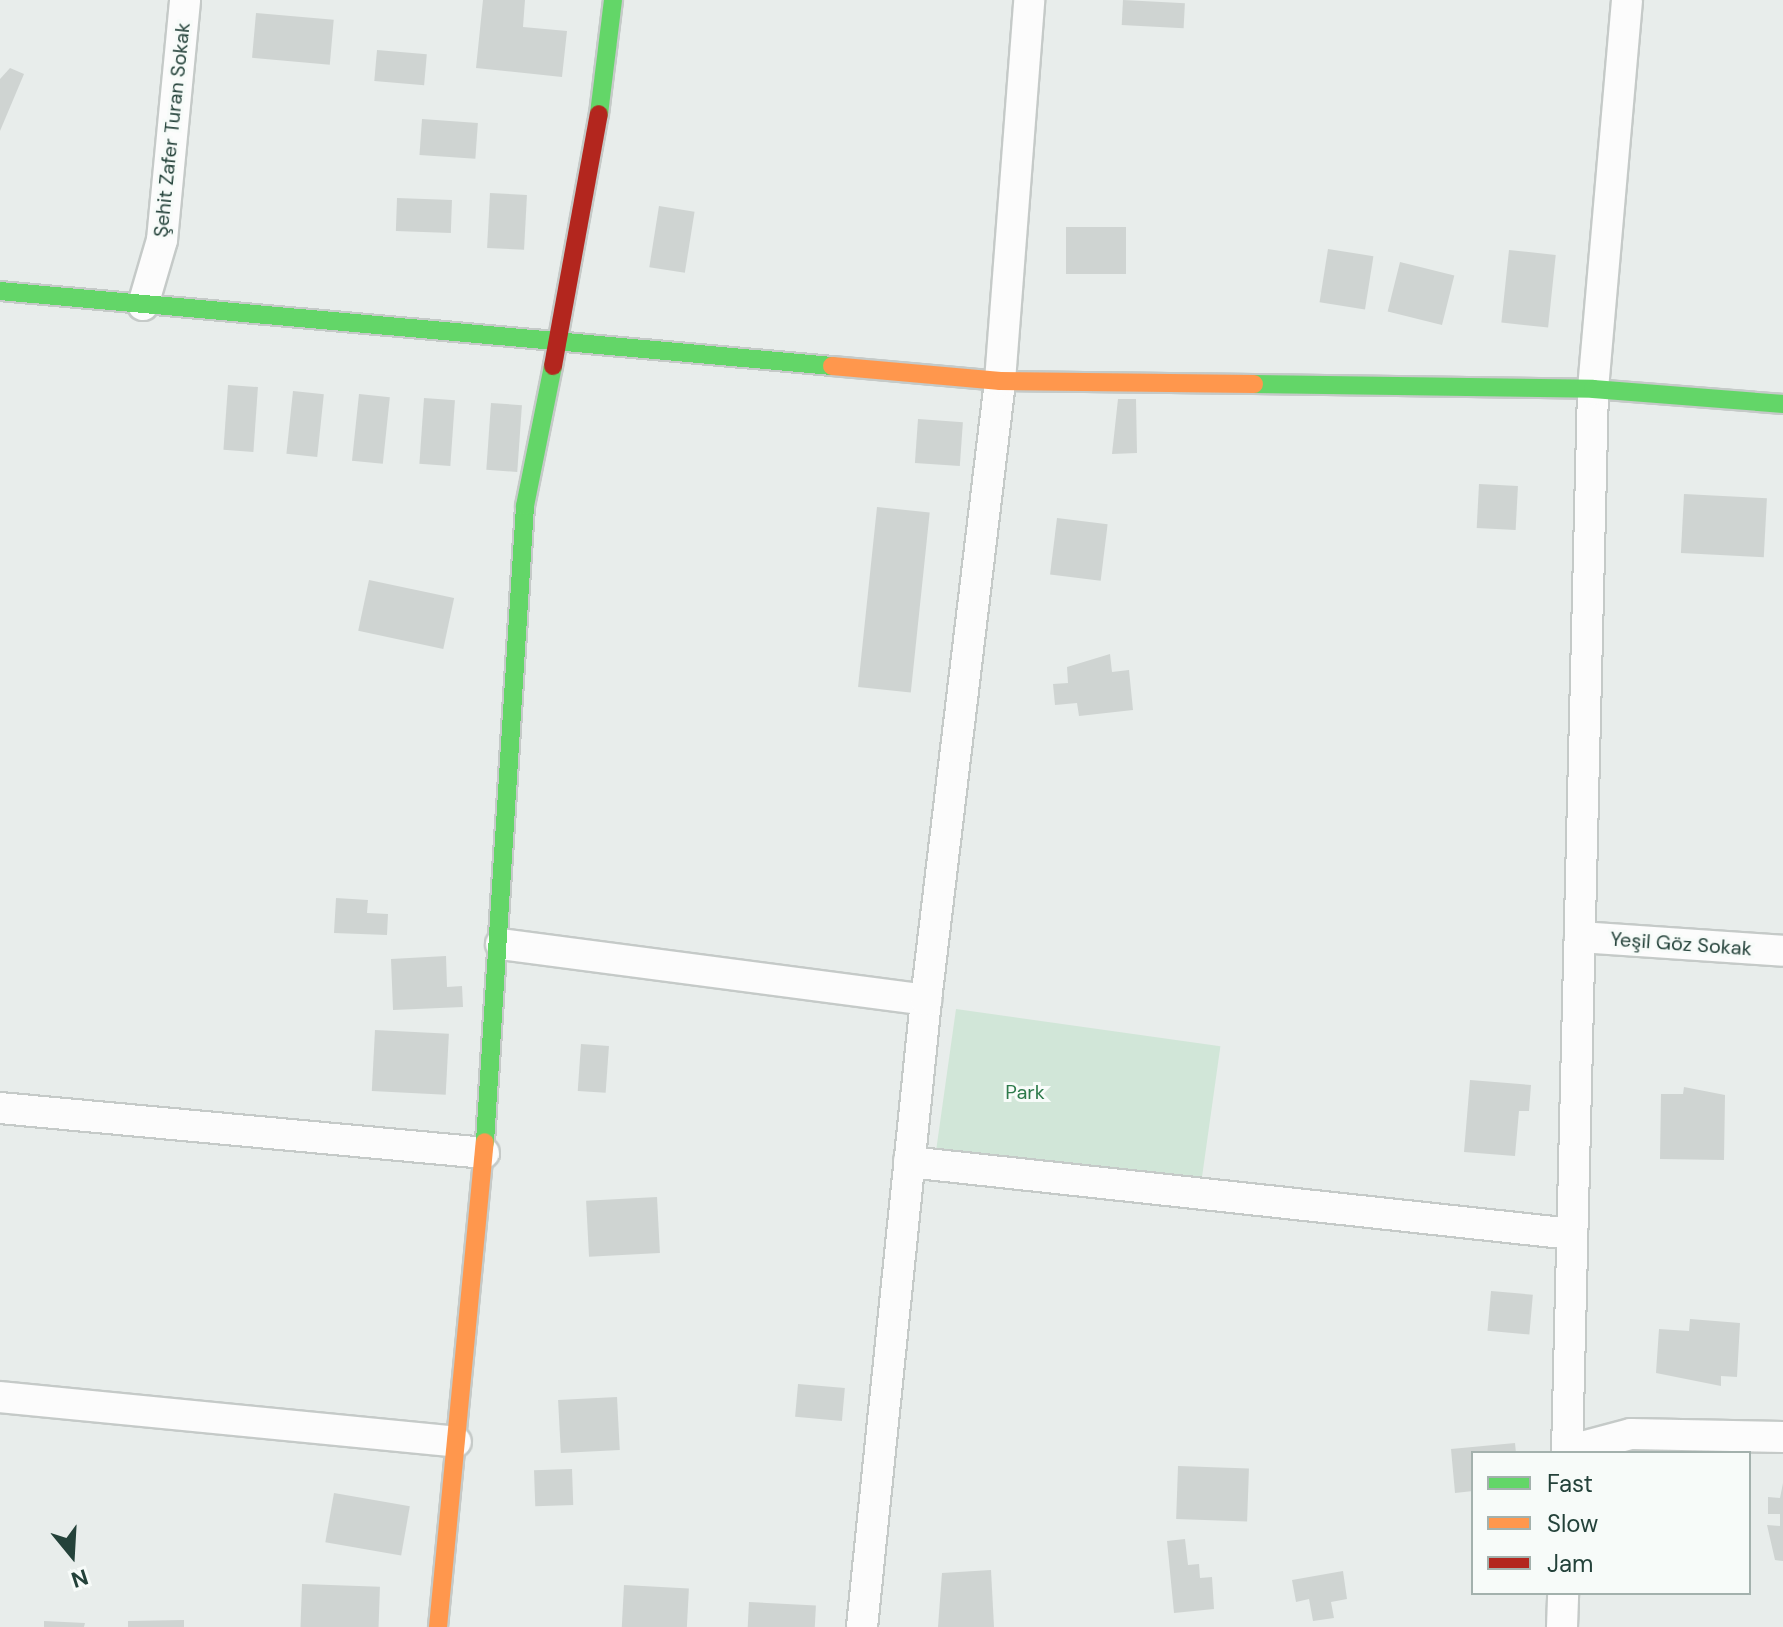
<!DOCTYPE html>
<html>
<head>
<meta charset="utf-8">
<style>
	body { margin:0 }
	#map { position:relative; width:1783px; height:1627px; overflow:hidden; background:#e8edeb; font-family:"DM Sans",sans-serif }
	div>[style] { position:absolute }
	.green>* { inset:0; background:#d1e6d8; transform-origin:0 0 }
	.building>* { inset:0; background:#cfd4d2; transform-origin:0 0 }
	.roads { filter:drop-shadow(2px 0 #c5cac8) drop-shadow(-2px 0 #c5cac8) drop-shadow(0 2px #c5cac8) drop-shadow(0 -2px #c5cac8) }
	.street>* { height:30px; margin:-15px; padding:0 15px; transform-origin:15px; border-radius:15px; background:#fcfcfc }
	.fast>* { height:18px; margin:-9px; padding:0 9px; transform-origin:9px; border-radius:9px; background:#63d668 }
	.slow>* { height:18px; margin:-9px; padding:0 9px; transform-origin:9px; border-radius:9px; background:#ff974d }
	.jam>* { height:18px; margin:-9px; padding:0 9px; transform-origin:9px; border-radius:9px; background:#b3261e }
	span { translate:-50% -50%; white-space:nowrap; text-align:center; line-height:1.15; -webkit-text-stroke:6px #f7fbf9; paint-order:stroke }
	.street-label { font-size:20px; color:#24423a }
	.park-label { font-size:20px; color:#2d7a4b }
	.legend { position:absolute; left:1471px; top:1451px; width:280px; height:144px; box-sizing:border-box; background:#f7fbf9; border:2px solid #a3b1ad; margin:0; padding:10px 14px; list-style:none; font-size:24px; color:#24423a }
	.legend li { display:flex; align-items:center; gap:16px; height:40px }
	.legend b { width:40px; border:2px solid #a3b1ad }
	.north { position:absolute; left:32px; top:1515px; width:80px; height:80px; -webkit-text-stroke:6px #f7fbf9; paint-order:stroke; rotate:162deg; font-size:22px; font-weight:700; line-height:32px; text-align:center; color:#24423a }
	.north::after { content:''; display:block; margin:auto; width:28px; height:36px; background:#24423a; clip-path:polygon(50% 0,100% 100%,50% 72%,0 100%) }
</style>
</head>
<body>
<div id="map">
	<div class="green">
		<div style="left:956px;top:1009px;width:267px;height:148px;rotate:8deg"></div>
	</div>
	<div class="building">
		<div style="clip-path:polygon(483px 0,525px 0,523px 27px,567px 31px,562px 77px,476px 68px)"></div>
		<div style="left:1123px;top:0;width:62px;height:25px;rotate:3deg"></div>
		<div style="left:256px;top:13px;width:78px;height:45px;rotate:5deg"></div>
		<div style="left:377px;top:50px;width:50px;height:31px;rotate:5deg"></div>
		<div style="clip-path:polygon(10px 68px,24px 74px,0 131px,0 79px)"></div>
		<div style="left:422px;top:119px;width:56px;height:36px;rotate:4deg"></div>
		<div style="left:490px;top:193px;width:37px;height:55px;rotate:3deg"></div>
		<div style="left:397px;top:198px;width:55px;height:33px;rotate:2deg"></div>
		<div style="left:659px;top:206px;width:36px;height:62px;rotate:9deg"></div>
		<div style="left:1126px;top:227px;width:47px;height:60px;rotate:90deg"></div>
		<div style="left:1328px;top:249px;width:46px;height:54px;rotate:9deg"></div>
		<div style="left:1509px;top:250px;width:47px;height:73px;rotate:6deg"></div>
		<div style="left:1400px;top:262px;width:56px;height:51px;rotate:14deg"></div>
		<div style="left:228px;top:385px;width:30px;height:65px;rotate:4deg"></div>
		<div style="left:293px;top:391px;width:31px;height:63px;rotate:6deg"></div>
		<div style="left:359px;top:394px;width:31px;height:67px;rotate:6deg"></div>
		<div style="left:424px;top:398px;width:31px;height:66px;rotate:4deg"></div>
		<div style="clip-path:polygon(1118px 399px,1136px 399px,1137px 453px,1112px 454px)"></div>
		<div style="left:491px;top:403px;width:31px;height:67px;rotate:4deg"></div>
		<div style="left:918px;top:419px;width:45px;height:44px;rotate:4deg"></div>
		<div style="left:1479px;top:484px;width:39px;height:44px;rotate:3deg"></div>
		<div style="left:1684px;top:494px;width:83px;height:59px;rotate:3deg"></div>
		<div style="left:877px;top:507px;width:53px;height:181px;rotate:6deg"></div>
		<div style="left:1057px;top:518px;width:51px;height:57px;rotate:7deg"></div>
		<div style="left:369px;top:580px;width:87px;height:52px;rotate:12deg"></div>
		<div style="clip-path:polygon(1110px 654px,1112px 672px,1129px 670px,1133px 710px,1079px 716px,1077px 703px,1055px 705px,1053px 684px,1068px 683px,1067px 667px)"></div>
		<div style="clip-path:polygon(336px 898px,368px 900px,367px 913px,388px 914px,387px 935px,334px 933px)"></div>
		<div style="clip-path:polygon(446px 956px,447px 987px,462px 986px,463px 1007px,393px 1010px,391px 959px)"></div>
		<div style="left:375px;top:1030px;width:74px;height:61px;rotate:3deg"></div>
		<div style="left:581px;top:1044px;width:28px;height:47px;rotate:4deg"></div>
		<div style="clip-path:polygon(1470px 1080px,1531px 1085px,1529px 1111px,1519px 1111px,1515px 1156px,1464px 1152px)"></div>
		<div style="clip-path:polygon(1684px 1087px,1725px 1095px,1724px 1160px,1660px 1159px,1661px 1094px,1683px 1094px)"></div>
		<div style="left:657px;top:1197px;width:56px;height:71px;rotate:87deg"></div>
		<div style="left:1491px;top:1291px;width:42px;height:40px;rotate:5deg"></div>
		<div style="clip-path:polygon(1690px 1319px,1740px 1323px,1737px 1377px,1721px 1376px,1721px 1386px,1656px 1373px,1659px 1329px,1689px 1331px)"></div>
		<div style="left:798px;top:1384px;width:47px;height:33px;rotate:5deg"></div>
		<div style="left:617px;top:1397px;width:53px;height:59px;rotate:87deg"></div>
		<div style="clip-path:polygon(1515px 1443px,1516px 1453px,1473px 1453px,1473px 1491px,1455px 1493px,1451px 1449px)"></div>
		<div style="left:1178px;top:1466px;width:71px;height:53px;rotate:2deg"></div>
		<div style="left:572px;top:1469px;width:36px;height:38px;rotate:88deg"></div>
		<div style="clip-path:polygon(1783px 1483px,1783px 1561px,1775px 1560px,1767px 1525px,1780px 1526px,1780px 1514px,1768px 1514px,1768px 1497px,1780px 1498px)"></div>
		<div style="left:334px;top:1493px;width:77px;height:50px;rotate:10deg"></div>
		<div style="clip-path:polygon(1185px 1539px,1188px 1565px,1199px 1564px,1200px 1578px,1212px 1577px,1214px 1609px,1174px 1613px,1167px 1541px)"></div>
		<div style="clip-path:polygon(991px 1570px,994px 1627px,938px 1627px,942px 1573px)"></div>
		<div style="clip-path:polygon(1343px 1571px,1347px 1599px,1331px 1602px,1334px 1618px,1313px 1621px,1309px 1599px,1296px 1602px,1292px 1580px)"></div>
		<div style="left:302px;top:1584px;width:78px;height:43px;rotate:2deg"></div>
		<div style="left:624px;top:1585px;width:65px;height:42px;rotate:3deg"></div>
		<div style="left:749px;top:1602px;width:67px;height:25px;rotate:3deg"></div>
		<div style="clip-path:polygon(184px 1620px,184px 1627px,128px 1627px,128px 1621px)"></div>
		<div style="clip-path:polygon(44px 1621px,85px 1623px,84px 1627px,44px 1627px)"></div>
	</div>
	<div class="roads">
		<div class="street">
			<div style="left:143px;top:305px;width:68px;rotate:-73.7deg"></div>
			<div style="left:162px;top:240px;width:241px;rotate:-84.5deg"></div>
			<div style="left:1580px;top:937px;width:203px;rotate:3.9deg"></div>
			<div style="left:501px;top:944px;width:429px;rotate:7.5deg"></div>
			<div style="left:0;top:1108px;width:486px;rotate:5.3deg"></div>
			<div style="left:909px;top:1162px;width:667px;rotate:6.2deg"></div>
			<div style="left:0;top:1397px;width:458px;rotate:5.6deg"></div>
			<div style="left:1567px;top:1451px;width:66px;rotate:-14.9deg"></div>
			<div style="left:1631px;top:1434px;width:152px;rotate:1.1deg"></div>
			<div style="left:1567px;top:1453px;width:1064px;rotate:-88.6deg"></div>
			<div style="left:1593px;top:389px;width:390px;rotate:-85deg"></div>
			<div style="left:862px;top:1627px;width:630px;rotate:-84.17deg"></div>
			<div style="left:926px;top:1000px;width:623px;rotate:-83.18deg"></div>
			<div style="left:1000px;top:381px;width:382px;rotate:-85.6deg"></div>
			<div style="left:1562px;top:1627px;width:34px;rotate:-88deg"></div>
		</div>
		<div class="fast">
			<div style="left:599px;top:114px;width:115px;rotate:-83deg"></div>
			<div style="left:0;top:291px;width:835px;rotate:5.15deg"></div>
			<div style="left:1254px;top:384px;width:339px;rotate:0.8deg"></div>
			<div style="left:1593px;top:389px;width:191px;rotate:4.5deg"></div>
			<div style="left:485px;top:1142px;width:637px;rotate:-86.4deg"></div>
			<div style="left:525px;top:506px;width:143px;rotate:-78.7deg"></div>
		</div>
		<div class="slow">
			<div style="left:832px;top:366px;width:169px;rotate:5.1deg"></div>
			<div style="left:1000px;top:381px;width:254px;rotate:0.7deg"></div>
			<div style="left:438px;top:1627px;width:487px;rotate:-84.5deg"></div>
		</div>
		<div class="jam">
			<div style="left:553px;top:366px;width:256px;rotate:-79.7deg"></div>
		</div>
	</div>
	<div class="street-label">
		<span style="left:172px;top:130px;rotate:-84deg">Şehit Zafer Turan Sokak</span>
		<span style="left:1681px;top:944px;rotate:4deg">Yeşil Göz Sokak</span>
	</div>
	<div class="park-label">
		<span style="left:1025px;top:1092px">Park</span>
	</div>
	<ul class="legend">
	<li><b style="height:10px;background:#63d668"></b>Fast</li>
	<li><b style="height:10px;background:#ff974d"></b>Slow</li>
	<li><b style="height:10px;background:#b3261e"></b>Jam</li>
	</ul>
	<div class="north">N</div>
</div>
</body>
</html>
